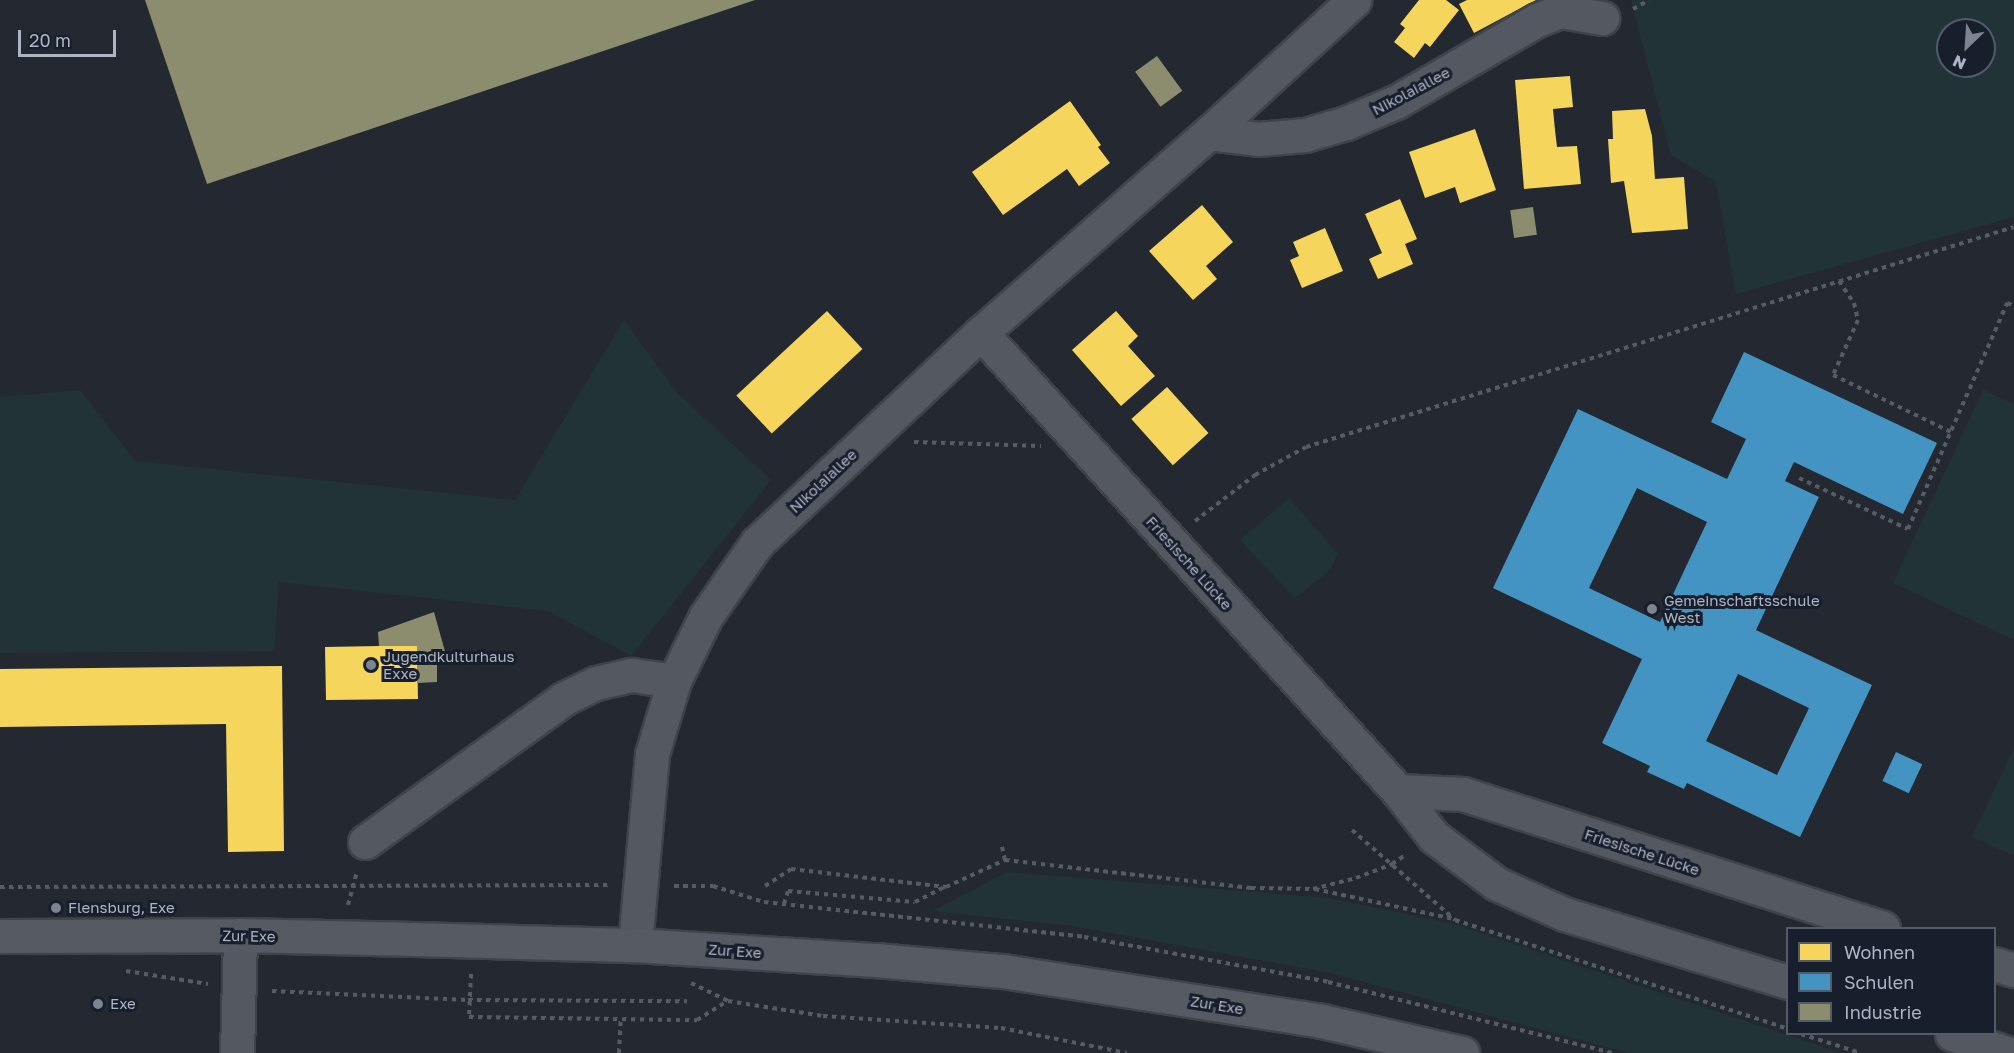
<!DOCTYPE html>
<html>
<head>
<meta charset="utf-8">
<style>
	body { margin:0 }
	#map { position:relative; width:2014px; height:1053px; overflow:hidden; background:#242931; font-family:"Golos Text",sans-serif }
	div>[style] { position:absolute }
	.green>* { inset:0; background:#213337 }
	.homes>* { inset:0; background:#f6d55c; transform-origin:0 0 }
	.schools>* { inset:0; background:#4393c3; transform-origin:0 0 }
	.industry>* { inset:0; background:#8c8c6e; transform-origin:0 0 }
	.path>* { height:4px; margin-top:-2px; transform-origin:0; background:repeating-linear-gradient(90deg,#565c64 0 4.5px,transparent 0 9px) }
	.roads { filter:drop-shadow(2px 0 #40444a) drop-shadow(-2px 0 #40444a) drop-shadow(0 2px #40444a) drop-shadow(0 -2px #40444a) }
	.minor>* { height:33px; margin:-16.5px; padding:0 16.5px; transform-origin:16.5px; border-radius:16.5px; background:#545860 }
	.major>* { height:33px; margin:-16.5px; padding:0 16.5px; transform-origin:16.5px; border-radius:16.5px; background:#565a62 }
	.dots>* { width:16px; height:16px; translate:-50% -50%; box-sizing:border-box; border:3px solid #181f2c; border-radius:50% }
	span { translate:-50% -50%; white-space:nowrap; text-align:center; line-height:1.15; -webkit-text-stroke:6px #181f2c; paint-order:stroke }
	.street-label { font-size:15px; color:#acb4c5 }
	.poi-label { font-size:15px; color:#acb4c5 }
	.left { translate:0 -50%; text-align:left }
	.legend { position:absolute; left:1786px; top:927px; width:210px; height:108px; box-sizing:border-box; background:#181f2c; border:2px solid #535b69; margin:0; padding:8px 10px; list-style:none; font-size:18px; color:#acb4c5 }
	.legend li { display:flex; align-items:center; gap:12px; height:30px }
	.legend b { width:30px; border:2px solid #535b69 }
	.north { position:absolute; left:1936px; top:18px; width:60px; height:60px; box-sizing:border-box; background:#181f2c; border:2px solid #535b69; border-radius:50%; rotate:205deg; font-size:16px; font-weight:700; line-height:24px; text-align:center; color:#acb4c5 }
	.north::after { content:''; display:block; margin:auto; width:21px; height:27px; background:#7c8391; clip-path:polygon(50% 0,100% 100%,50% 72%,0 100%) }
	.scale { position:absolute; left:18px; top:30px; width:98px; height:27px; box-sizing:border-box; border:3px solid #acb4c5; border-top:0; padding-left:8px; font-size:18px; line-height:21px; white-space:nowrap; color:#acb4c5; -webkit-text-stroke:4px #181f2c; paint-order:stroke }
</style>
</head>
<body>
<div id="map">
	<div class="green">
		<div style="clip-path:polygon(evenodd,1631px 0,2014px 0,2014px 217px,1736px 294px,1716px 182px,1671px 155px,1631px 0,1948px 30px,1984px 30px,1984px 66px,1948px 66px,1948px 30px)"></div>
		<div style="clip-path:polygon(624px 320px,676px 392px,771px 480px,631px 656px,548px 611px,279px 582px,274px 651px,0 653px,0 397px,80px 390px,135px 461px,515px 500px)"></div>
		<div style="clip-path:polygon(1983px 390px,2014px 404px,2014px 640px,1893px 583px)"></div>
		<div style="clip-path:polygon(1289px 498px,1338px 554px,1329px 571px,1295px 598px,1240px 540px)"></div>
		<div style="clip-path:polygon(2014px 747px,2014px 856px,1972px 837px)"></div>
		<div style="clip-path:polygon(1007px 872px,1329px 898px,1454px 924px,1841px 1053px,1629px 1053px,1330px 973px,1073px 926px,932px 911px)"></div>
	</div>
	<div class="homes">
		<div style="clip-path:polygon(1419px 0,1446px 0,1459px 10px,1430px 47px,1425px 43px,1414px 58px,1394px 42px,1405px 28px,1400px 24px)"></div>
		<div style="clip-path:polygon(1467px 0,1536px 0,1474px 33px,1459px 4px)"></div>
		<div style="clip-path:polygon(1570px 76px,1573px 107px,1553px 109px,1555px 130px,1557px 147px,1577px 146px,1581px 184px,1524px 189px,1515px 80px)"></div>
		<div style="clip-path:polygon(1070px 101px,1101px 145px,1098px 147px,1110px 163px,1079px 186px,1067px 169px,1003px 215px,972px 172px)"></div>
		<div style="clip-path:polygon(1645px 109px,1652px 136px,1655px 179px,1684px 177px,1688px 229px,1632px 233px,1624px 181px,1611px 183px,1608px 139px,1613px 139px,1612px 111px)"></div>
		<div style="clip-path:polygon(1475px 129px,1496px 190px,1460px 203px,1455px 187px,1425px 198px,1409px 152px)"></div>
		<div style="clip-path:polygon(1400px 199px,1417px 239px,1405px 244px,1413px 264px,1378px 279px,1369px 259px,1382px 253px,1365px 214px)"></div>
		<div style="clip-path:polygon(1202px 205px,1233px 242px,1206px 266px,1217px 279px,1193px 300px,1149px 251px)"></div>
		<div style="clip-path:polygon(1325px 228px,1343px 271px,1302px 288px,1290px 260px,1299px 256px,1293px 242px)"></div>
		<div style="left:827px;top:311px;width:52px;height:124px;rotate:47deg"></div>
		<div style="clip-path:polygon(1116px 311px,1138px 336px,1128px 346px,1155px 376px,1121px 406px,1072px 350px)"></div>
		<div style="left:1167px;top:387px;width:62px;height:48px;rotate:48deg"></div>
		<div style="clip-path:polygon(379px 646px,417px 646px,418px 699px,326px 700px,325px 647px)"></div>
		<div style="clip-path:polygon(282px 666px,284px 851px,228px 852px,226px 724px,0 727px,0 669px)"></div>
	</div>
	<div class="schools">
		<div style="clip-path:polygon(evenodd,1744px 352px,1937px 443px,1903px 514px,1794px 462px,1785px 481px,1819px 497px,1756px 630px,1872px 685px,1800px 837px,1687px 783px,1684px 789px,1647px 772px,1650px 766px,1602px 743px,1642px 659px,1493px 588px,1578px 409px,1727px 479px,1746px 439px,1711px 422px,1744px 352px,1637px 488px,1707px 522px,1660px 622px,1589px 588px,1637px 488px,1744px 352px,1738px 674px,1809px 708px,1777px 775px,1706px 741px,1738px 674px)"></div>
		<div style="left:1896px;top:752px;width:29px;height:32px;rotate:25deg"></div>
	</div>
	<div class="industry">
		<div style="clip-path:polygon(145px 0,755px 0,207px 184px)"></div>
		<div style="left:1157px;top:56px;width:43px;height:27px;rotate:54deg"></div>
		<div style="left:1533px;top:207px;width:28px;height:23px;rotate:82deg"></div>
		<div style="clip-path:polygon(434px 612px,446px 655px,437px 657px,437px 682px,417px 683px,417px 646px,379px 646px,378px 632px)"></div>
	</div>
	<div class="path">
		<div style="left:1633px;top:9px;width:18px;rotate:-29deg"></div>
		<div style="left:1839px;top:281px;width:27px;rotate:56deg"></div>
		<div style="left:1854px;top:303px;width:17px;rotate:77deg"></div>
		<div style="left:1858px;top:320px;width:60px;rotate:114.4deg"></div>
		<div style="left:1833px;top:375px;width:131px;rotate:25.8deg"></div>
		<div style="left:914px;top:442px;width:127px;rotate:1.8deg"></div>
		<div style="left:1799px;top:478px;width:120px;rotate:25.1deg"></div>
		<div style="left:1908px;top:529px;width:247px;rotate:-66.3deg"></div>
		<div style="left:2007px;top:303px;width:8px;rotate:23deg"></div>
		<div style="left:1195px;top:521px;width:76px;rotate:-37.5deg"></div>
		<div style="left:1255px;top:475px;width:58px;rotate:-28.8deg"></div>
		<div style="left:1306px;top:447px;width:741px;rotate:-17.26deg"></div>
		<div style="left:1352px;top:830px;width:137px;rotate:41.1deg"></div>
		<div style="left:1455px;top:920px;width:350px;rotate:18.1deg"></div>
		<div style="left:1005px;top:860px;width:248px;rotate:6.5deg"></div>
		<div style="left:1251px;top:888px;width:62px;rotate:0.9deg"></div>
		<div style="left:1313px;top:889px;width:44px;rotate:-14.3deg"></div>
		<div style="left:1356px;top:878px;width:39px;rotate:-21deg"></div>
		<div style="left:1392px;top:864px;width:18px;rotate:-34deg"></div>
		<div style="left:674px;top:886px;width:39px"></div>
		<div style="left:713px;top:886px;width:53px;rotate:17.4deg"></div>
		<div style="left:764px;top:902px;width:322px;rotate:6.2deg"></div>
		<div style="left:1084px;top:937px;width:248px;rotate:10.4deg"></div>
		<div style="left:1328px;top:982px;width:294px;rotate:14deg"></div>
		<div style="left:765px;top:886px;width:31px;rotate:-33deg"></div>
		<div style="left:791px;top:869px;width:156px;rotate:6.6deg"></div>
		<div style="left:946px;top:887px;width:65px;rotate:-24.6deg"></div>
		<div style="left:1005px;top:860px;width:18px;rotate:-103deg"></div>
		<div style="left:0;top:887px;width:609px;rotate:-0.19deg"></div>
		<div style="left:1315px;top:889px;width:142px;rotate:12.2deg"></div>
		<div style="left:784px;top:904px;width:14px;rotate:-73deg"></div>
		<div style="left:788px;top:891px;width:127px;rotate:5deg"></div>
		<div style="left:915px;top:902px;width:34px;rotate:-27deg"></div>
		<div style="left:348px;top:905px;width:34px;rotate:-75deg"></div>
		<div style="left:126px;top:971px;width:83px;rotate:9deg"></div>
		<div style="left:471px;top:974px;width:43px;rotate:92.7deg"></div>
		<div style="left:469px;top:1017px;width:228px;rotate:0.8deg"></div>
		<div style="left:697px;top:1020px;width:36px;rotate:-32deg"></div>
		<div style="left:691px;top:983px;width:41px;rotate:25.9deg"></div>
		<div style="left:728px;top:1001px;width:96px;rotate:9deg"></div>
		<div style="left:823px;top:1016px;width:178px;rotate:3.9deg"></div>
		<div style="left:1001px;top:1028px;width:128px;rotate:11.2deg"></div>
		<div style="left:272px;top:991px;width:196px;rotate:2.6deg"></div>
		<div style="left:468px;top:1000px;width:219px;rotate:0.3deg"></div>
		<div style="left:1801px;top:1034px;width:63px;rotate:17.6deg"></div>
		<div style="left:619px;top:1053px;width:34px;rotate:-87deg"></div>
	</div>
	<div class="roads">
		<div class="minor">
			<div style="left:1209px;top:133px;width:49px;rotate:7deg"></div>
			<div style="left:1258px;top:139px;width:47px;rotate:-4.9deg"></div>
			<div style="left:1305px;top:135px;width:43px;rotate:-16.3deg"></div>
			<div style="left:1346px;top:123px;width:54px;rotate:-22.8deg"></div>
			<div style="left:1396px;top:102px;width:163px;rotate:-30.2deg"></div>
			<div style="left:1537px;top:20px;width:25px;rotate:-21deg"></div>
			<div style="left:1560px;top:11px;width:43px;rotate:9.5deg"></div>
			<div style="left:981px;top:333px;width:619px;rotate:47.68deg"></div>
			<div style="left:1398px;top:791px;width:58px;rotate:52deg"></div>
			<div style="left:1434px;top:837px;width:79px;rotate:36.7deg"></div>
			<div style="left:1497px;top:884px;width:73px;rotate:24.1deg"></div>
			<div style="left:1564px;top:914px;width:234px;rotate:16.9deg"></div>
			<div style="left:1398px;top:791px;width:65px;rotate:2.6deg"></div>
			<div style="left:1463px;top:794px;width:441px;rotate:17.7deg"></div>
			<div style="left:365px;top:842px;width:244px;rotate:-35.8deg"></div>
			<div style="left:563px;top:699px;width:37px;rotate:-26deg"></div>
			<div style="left:596px;top:683px;width:37px;rotate:-13deg"></div>
			<div style="left:632px;top:675px;width:42px;rotate:8.1deg"></div>
			<div style="left:635px;top:945px;width:192px;rotate:-84.9deg"></div>
			<div style="left:652px;top:754px;width:76px;rotate:-73.2deg"></div>
			<div style="left:674px;top:681px;width:72px;rotate:-63.8deg"></div>
			<div style="left:706px;top:616px;width:89px;rotate:-55.1deg"></div>
			<div style="left:757px;top:543px;width:307px;rotate:-43.2deg"></div>
			<div style="left:981px;top:333px;width:303px;rotate:-41.3deg"></div>
			<div style="left:1209px;top:133px;width:197px;rotate:-42.5deg"></div>
			<div style="left:1994px;top:964px;width:21px;rotate:17deg"></div>
			<div style="left:1952px;top:1034px;width:58px;rotate:19.1deg"></div>
			<div style="left:237px;top:1053px;width:118px;rotate:-88.5deg"></div>
		</div>
		<div class="major">
			<div style="left:0;top:936px;width:240px;rotate:-0.2deg"></div>
			<div style="left:240px;top:935px;width:175px;rotate:1.3deg"></div>
			<div style="left:415px;top:939px;width:220px;rotate:1.6deg"></div>
			<div style="left:635px;top:945px;width:241px;rotate:3.6deg"></div>
			<div style="left:876px;top:960px;width:127px;rotate:5deg"></div>
			<div style="left:1003px;top:971px;width:323px;rotate:8.9deg"></div>
			<div style="left:1322px;top:1021px;width:144px;rotate:12.9deg"></div>
		</div>
	</div>
	<div class="dots">
		<div style="left:1652px;top:609px;background:#7c8391"></div>
		<div style="left:371px;top:665px;background:#7c8391"></div>
		<div style="left:56px;top:908px;background:#7c8391"></div>
		<div style="left:98px;top:1004px;background:#7c8391"></div>
	</div>
	<div class="street-label">
		<span style="left:1411px;top:91px;rotate:-28deg">Nikolaiallee</span>
		<span style="left:823px;top:481px;rotate:-43deg">Nikolaiallee</span>
		<span style="left:1189px;top:563px;rotate:48deg">Friesische Lücke</span>
		<span style="left:1642px;top:852px;rotate:18deg">Friesische Lücke</span>
		<span style="left:249px;top:936px;rotate:1deg">Zur Exe</span>
		<span style="left:735px;top:951px;rotate:4deg">Zur Exe</span>
		<span style="left:1217px;top:1005px;rotate:9deg">Zur Exe</span>
	</div>
	<div class="poi-label">
		<span class="left" style="left:1664px;top:609px">Gemeinschaftsschule<br>West</span>
		<span class="left" style="left:383px;top:665px">Jugendkulturhaus<br>Exxe</span>
		<span class="left" style="left:68px;top:908px">Flensburg, Exe</span>
		<span class="left" style="left:110px;top:1004px">Exe</span>
	</div>
	<ul class="legend">
	<li><b style="height:16px;background:#f6d55c"></b>Wohnen</li>
	<li><b style="height:16px;background:#4393c3"></b>Schulen</li>
	<li><b style="height:16px;background:#8c8c6e"></b>Industrie</li>
	</ul>
	<div class="north">N</div>
	<div class="scale">20 m</div>
</div>
</body>
</html>
